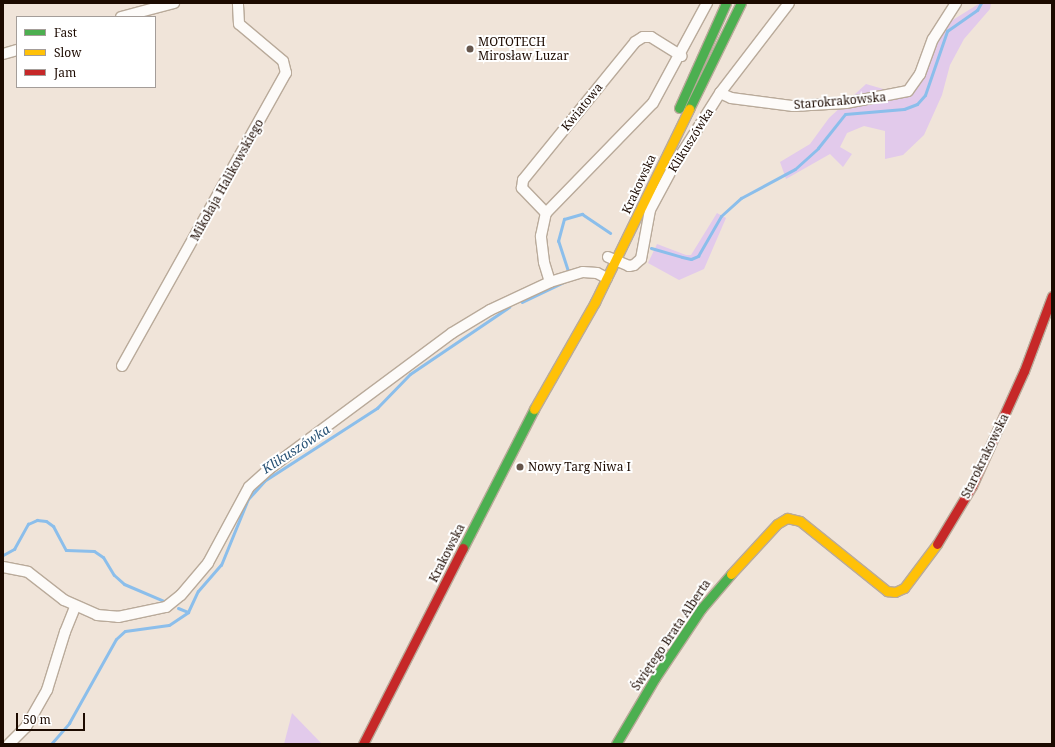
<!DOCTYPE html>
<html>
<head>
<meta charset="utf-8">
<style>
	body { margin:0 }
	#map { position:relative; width:1055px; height:747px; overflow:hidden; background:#f0e4d9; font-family:"Noto Serif",serif }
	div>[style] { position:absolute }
	.green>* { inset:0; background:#e2caeb }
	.stream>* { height:3px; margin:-1.5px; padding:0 1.5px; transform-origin:1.5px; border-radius:1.5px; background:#8bbeeb }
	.roads { filter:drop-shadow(1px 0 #b9aa9a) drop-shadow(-1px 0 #b9aa9a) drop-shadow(0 1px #b9aa9a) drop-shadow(0 -1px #b9aa9a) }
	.street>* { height:10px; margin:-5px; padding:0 5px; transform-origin:5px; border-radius:5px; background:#fdfbf9 }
	.fast>* { height:9px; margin:-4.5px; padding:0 4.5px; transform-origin:4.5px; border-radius:4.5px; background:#4caf50 }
	.slow>* { height:9px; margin:-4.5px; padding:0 4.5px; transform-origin:4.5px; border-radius:4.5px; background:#ffc107 }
	.jam>* { height:9px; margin:-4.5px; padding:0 4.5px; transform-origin:4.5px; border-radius:4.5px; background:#c62828 }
	.dots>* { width:11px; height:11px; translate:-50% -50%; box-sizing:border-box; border:2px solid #fff; border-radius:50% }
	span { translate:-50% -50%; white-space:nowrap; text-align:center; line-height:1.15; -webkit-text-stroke:4px #fff; paint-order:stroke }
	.poi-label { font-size:12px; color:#1c0a00 }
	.left { translate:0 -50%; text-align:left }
	.street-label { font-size:12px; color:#1c0a00 }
	.water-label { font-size:13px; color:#275174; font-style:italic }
	.frame { position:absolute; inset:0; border:4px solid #1c0a00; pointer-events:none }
	.legend { position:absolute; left:16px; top:16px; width:140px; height:72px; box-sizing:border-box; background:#fff; border:1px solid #a49d99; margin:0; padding:5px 7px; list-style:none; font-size:12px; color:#1c0a00 }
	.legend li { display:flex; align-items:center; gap:8px; height:20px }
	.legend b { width:20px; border:1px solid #a49d99 }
	.scale { position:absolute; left:16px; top:713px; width:69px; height:18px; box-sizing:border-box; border:2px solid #1c0a00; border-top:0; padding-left:5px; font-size:12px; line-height:14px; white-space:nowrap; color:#1c0a00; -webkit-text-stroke:3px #fff; paint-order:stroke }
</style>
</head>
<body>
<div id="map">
	<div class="green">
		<div style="clip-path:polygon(980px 3px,991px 3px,990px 9px,964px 39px,950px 65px,942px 95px,924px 135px,903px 155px,885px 159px,885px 131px,864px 126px,847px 133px,840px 147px,852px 154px,843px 167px,830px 154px,786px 179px,780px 162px,810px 144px,829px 118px,866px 84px,911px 97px,948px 23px)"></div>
		<div style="clip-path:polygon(717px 213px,726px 218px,704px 269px,679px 280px,648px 263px,657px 244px,686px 255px,691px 255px)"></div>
		<div style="clip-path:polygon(292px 713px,322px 744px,284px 744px)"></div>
	</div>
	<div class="stream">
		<div style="left:651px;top:248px;width:32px;rotate:16deg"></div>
		<div style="left:682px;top:257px;width:9px;rotate:13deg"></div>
		<div style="left:691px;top:259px;width:8px;rotate:-23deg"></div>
		<div style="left:698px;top:256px;width:46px;rotate:-60.1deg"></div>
		<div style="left:721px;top:216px;width:27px;rotate:-42deg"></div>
		<div style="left:741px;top:198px;width:61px;rotate:-28.2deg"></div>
		<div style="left:795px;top:169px;width:31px;rotate:-42deg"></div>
		<div style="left:818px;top:148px;width:43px;rotate:-51.5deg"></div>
		<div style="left:845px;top:114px;width:59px;rotate:-4.8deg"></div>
		<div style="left:904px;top:109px;width:14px;rotate:-21deg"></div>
		<div style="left:917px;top:104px;width:12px;rotate:-48deg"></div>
		<div style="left:925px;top:95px;width:68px;rotate:-71deg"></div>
		<div style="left:947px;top:31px;width:37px;rotate:-35deg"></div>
		<div style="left:977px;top:10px;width:8px;rotate:-60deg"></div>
		<div style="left:568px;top:271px;width:32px;rotate:-108deg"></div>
		<div style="left:558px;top:241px;width:23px;rotate:-75deg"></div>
		<div style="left:564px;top:219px;width:19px;rotate:-16deg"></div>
		<div style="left:582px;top:214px;width:34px;rotate:34deg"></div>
		<div style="left:522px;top:302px;width:47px;rotate:-25.5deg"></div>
		<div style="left:3px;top:555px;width:13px;rotate:-29deg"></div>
		<div style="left:14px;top:549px;width:29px;rotate:-61deg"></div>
		<div style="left:28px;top:524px;width:10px;rotate:-24deg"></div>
		<div style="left:37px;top:520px;width:9px;rotate:6deg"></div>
		<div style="left:46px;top:521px;width:9px;rotate:36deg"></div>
		<div style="left:53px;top:526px;width:27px;rotate:62deg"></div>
		<div style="left:66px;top:550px;width:28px;rotate:2deg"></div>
		<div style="left:94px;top:551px;width:11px;rotate:34deg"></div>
		<div style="left:103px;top:557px;width:21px;rotate:59deg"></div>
		<div style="left:114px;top:575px;width:13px;rotate:42deg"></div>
		<div style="left:124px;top:584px;width:43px;rotate:23deg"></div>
		<div style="left:178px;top:608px;width:11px;rotate:22deg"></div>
		<div style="left:51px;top:744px;width:28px;rotate:-49deg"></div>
		<div style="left:69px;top:723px;width:96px;rotate:-60.8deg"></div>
		<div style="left:116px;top:639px;width:12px;rotate:-42deg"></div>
		<div style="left:125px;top:631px;width:44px;rotate:-7.8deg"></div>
		<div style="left:169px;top:625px;width:23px;rotate:-34deg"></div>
		<div style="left:188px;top:612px;width:23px;rotate:-65deg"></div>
		<div style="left:198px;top:591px;width:35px;rotate:-49deg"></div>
		<div style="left:221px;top:565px;width:71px;rotate:-67.8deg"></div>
		<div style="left:248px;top:499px;width:24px;rotate:-48deg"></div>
		<div style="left:264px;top:481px;width:135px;rotate:-32.9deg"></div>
		<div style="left:377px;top:408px;width:47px;rotate:-45.9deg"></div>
		<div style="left:410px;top:374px;width:120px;rotate:-34.1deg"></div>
	</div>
	<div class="roads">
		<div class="street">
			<div style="left:121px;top:17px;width:55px;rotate:-14.8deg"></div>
			<div style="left:3px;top:54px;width:15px;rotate:-16deg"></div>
			<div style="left:720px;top:93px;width:12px;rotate:24deg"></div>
			<div style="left:731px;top:98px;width:63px;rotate:7.4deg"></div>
			<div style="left:793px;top:106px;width:53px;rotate:-3.2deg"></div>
			<div style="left:846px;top:103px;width:63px;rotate:-11deg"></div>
			<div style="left:908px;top:91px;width:21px;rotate:-55deg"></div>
			<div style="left:920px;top:74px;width:37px;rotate:-70deg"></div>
			<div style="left:933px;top:39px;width:43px;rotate:-57.4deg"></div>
			<div style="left:546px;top:213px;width:35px;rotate:-134deg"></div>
			<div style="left:522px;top:188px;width:8px;rotate:-83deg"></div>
			<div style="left:523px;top:180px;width:178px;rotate:-50.9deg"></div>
			<div style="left:635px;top:42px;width:9px;rotate:-32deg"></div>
			<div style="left:643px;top:37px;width:8px"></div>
			<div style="left:651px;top:37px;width:36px;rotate:32deg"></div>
			<div style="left:608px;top:257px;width:23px;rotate:23deg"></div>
			<div style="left:629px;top:266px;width:5px;rotate:-11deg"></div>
			<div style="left:634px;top:265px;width:9px;rotate:-41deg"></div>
			<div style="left:641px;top:259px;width:50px;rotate:-79.6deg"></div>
			<div style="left:650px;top:210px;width:47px;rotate:-61.8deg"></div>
			<div style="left:672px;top:169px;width:90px;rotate:-57.7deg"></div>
			<div style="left:720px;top:93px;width:113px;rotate:-52.5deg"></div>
			<div style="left:550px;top:282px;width:21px;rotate:-107deg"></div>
			<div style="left:544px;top:262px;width:26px;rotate:-97deg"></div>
			<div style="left:541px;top:236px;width:24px;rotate:-78deg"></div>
			<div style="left:546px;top:213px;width:153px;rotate:-45.8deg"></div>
			<div style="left:653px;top:103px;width:114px;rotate:-61.6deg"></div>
			<div style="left:122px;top:366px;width:336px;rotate:-60.8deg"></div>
			<div style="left:286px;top:73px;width:12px;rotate:-104deg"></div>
			<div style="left:283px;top:61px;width:57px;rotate:-139.9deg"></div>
			<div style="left:239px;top:24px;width:21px;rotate:-93deg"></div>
			<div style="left:3px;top:567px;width:25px;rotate:11deg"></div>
			<div style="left:28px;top:572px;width:46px;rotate:37.9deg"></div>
			<div style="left:64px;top:600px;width:36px;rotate:24deg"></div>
			<div style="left:97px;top:615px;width:21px;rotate:5deg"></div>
			<div style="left:118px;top:617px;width:49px;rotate:-11.8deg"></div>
			<div style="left:166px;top:607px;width:19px;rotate:-39deg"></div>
			<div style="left:181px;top:595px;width:42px;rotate:-49.8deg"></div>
			<div style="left:208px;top:563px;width:86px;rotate:-61.7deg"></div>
			<div style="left:249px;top:487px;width:27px;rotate:-42deg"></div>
			<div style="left:269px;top:469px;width:228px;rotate:-36.6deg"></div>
			<div style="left:452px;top:333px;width:44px;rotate:-31.2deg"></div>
			<div style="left:490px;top:310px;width:66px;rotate:-25deg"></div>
			<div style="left:550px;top:282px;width:34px;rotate:-17deg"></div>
			<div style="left:583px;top:272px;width:14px;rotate:4deg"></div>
			<div style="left:597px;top:273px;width:11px;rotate:27deg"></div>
			<div style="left:9px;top:744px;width:24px;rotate:-45deg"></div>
			<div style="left:26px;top:727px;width:43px;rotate:-60.4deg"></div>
			<div style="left:47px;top:690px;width:61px;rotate:-72.8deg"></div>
			<div style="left:65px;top:632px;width:27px;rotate:-68deg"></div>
		</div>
		<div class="fast">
			<div style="left:679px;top:108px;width:115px;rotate:-65.9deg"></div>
			<div style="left:689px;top:109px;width:118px;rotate:-63.9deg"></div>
			<div style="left:463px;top:548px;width:156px;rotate:-62.9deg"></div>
			<div style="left:616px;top:744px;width:77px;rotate:-59.4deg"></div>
			<div style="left:655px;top:678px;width:83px;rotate:-56.3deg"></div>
			<div style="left:701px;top:609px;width:46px;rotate:-49.4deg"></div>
		</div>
		<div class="slow">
			<div style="left:534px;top:409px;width:123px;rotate:-60.3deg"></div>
			<div style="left:595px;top:302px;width:215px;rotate:-64deg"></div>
			<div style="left:731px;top:574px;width:68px;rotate:-47.4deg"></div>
			<div style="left:777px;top:524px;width:12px;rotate:-31deg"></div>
			<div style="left:787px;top:518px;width:13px;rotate:13deg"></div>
			<div style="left:800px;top:521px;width:112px;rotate:38.8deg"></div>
			<div style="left:887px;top:591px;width:8px;rotate:7deg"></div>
			<div style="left:895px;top:592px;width:10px;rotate:-24deg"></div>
			<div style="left:904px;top:588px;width:55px;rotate:-53.1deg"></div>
		</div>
		<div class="jam">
			<div style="left:937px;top:544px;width:68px;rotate:-58.9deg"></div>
			<div style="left:972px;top:486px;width:126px;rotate:-65.7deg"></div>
			<div style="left:1024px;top:371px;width:80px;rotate:-69.5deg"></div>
			<div style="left:363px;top:744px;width:220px;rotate:-63deg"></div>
		</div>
	</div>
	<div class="dots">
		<div style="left:470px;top:49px;background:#66564c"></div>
		<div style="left:520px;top:467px;background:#66564c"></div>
	</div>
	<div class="poi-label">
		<span class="left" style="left:478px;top:49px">MOTOTECH<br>Mirosław Luzar</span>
		<span class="left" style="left:528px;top:467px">Nowy Targ Niwa I</span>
	</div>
	<div class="street-label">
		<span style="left:840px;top:101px;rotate:-5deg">Starokrakowska</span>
		<span style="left:582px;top:107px;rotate:-51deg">Kwiatowa</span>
		<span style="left:691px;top:140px;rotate:-58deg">Klikuszówka</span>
		<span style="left:227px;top:180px;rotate:-61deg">Mikołaja Halikowskiego</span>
		<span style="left:639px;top:184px;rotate:-65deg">Krakowska</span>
		<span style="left:985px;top:456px;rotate:-64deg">Starokrakowska</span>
		<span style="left:447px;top:553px;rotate:-63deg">Krakowska</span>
		<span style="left:671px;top:635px;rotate:-56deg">Świętego Brata Alberta</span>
	</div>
	<div class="water-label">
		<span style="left:296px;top:449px;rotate:-33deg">Klikuszówka</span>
	</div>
	<div class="frame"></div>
	<ul class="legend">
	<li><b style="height:5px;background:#4caf50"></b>Fast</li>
	<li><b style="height:5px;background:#ffc107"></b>Slow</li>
	<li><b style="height:5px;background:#c62828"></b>Jam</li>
	</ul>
	<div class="scale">50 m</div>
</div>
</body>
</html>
